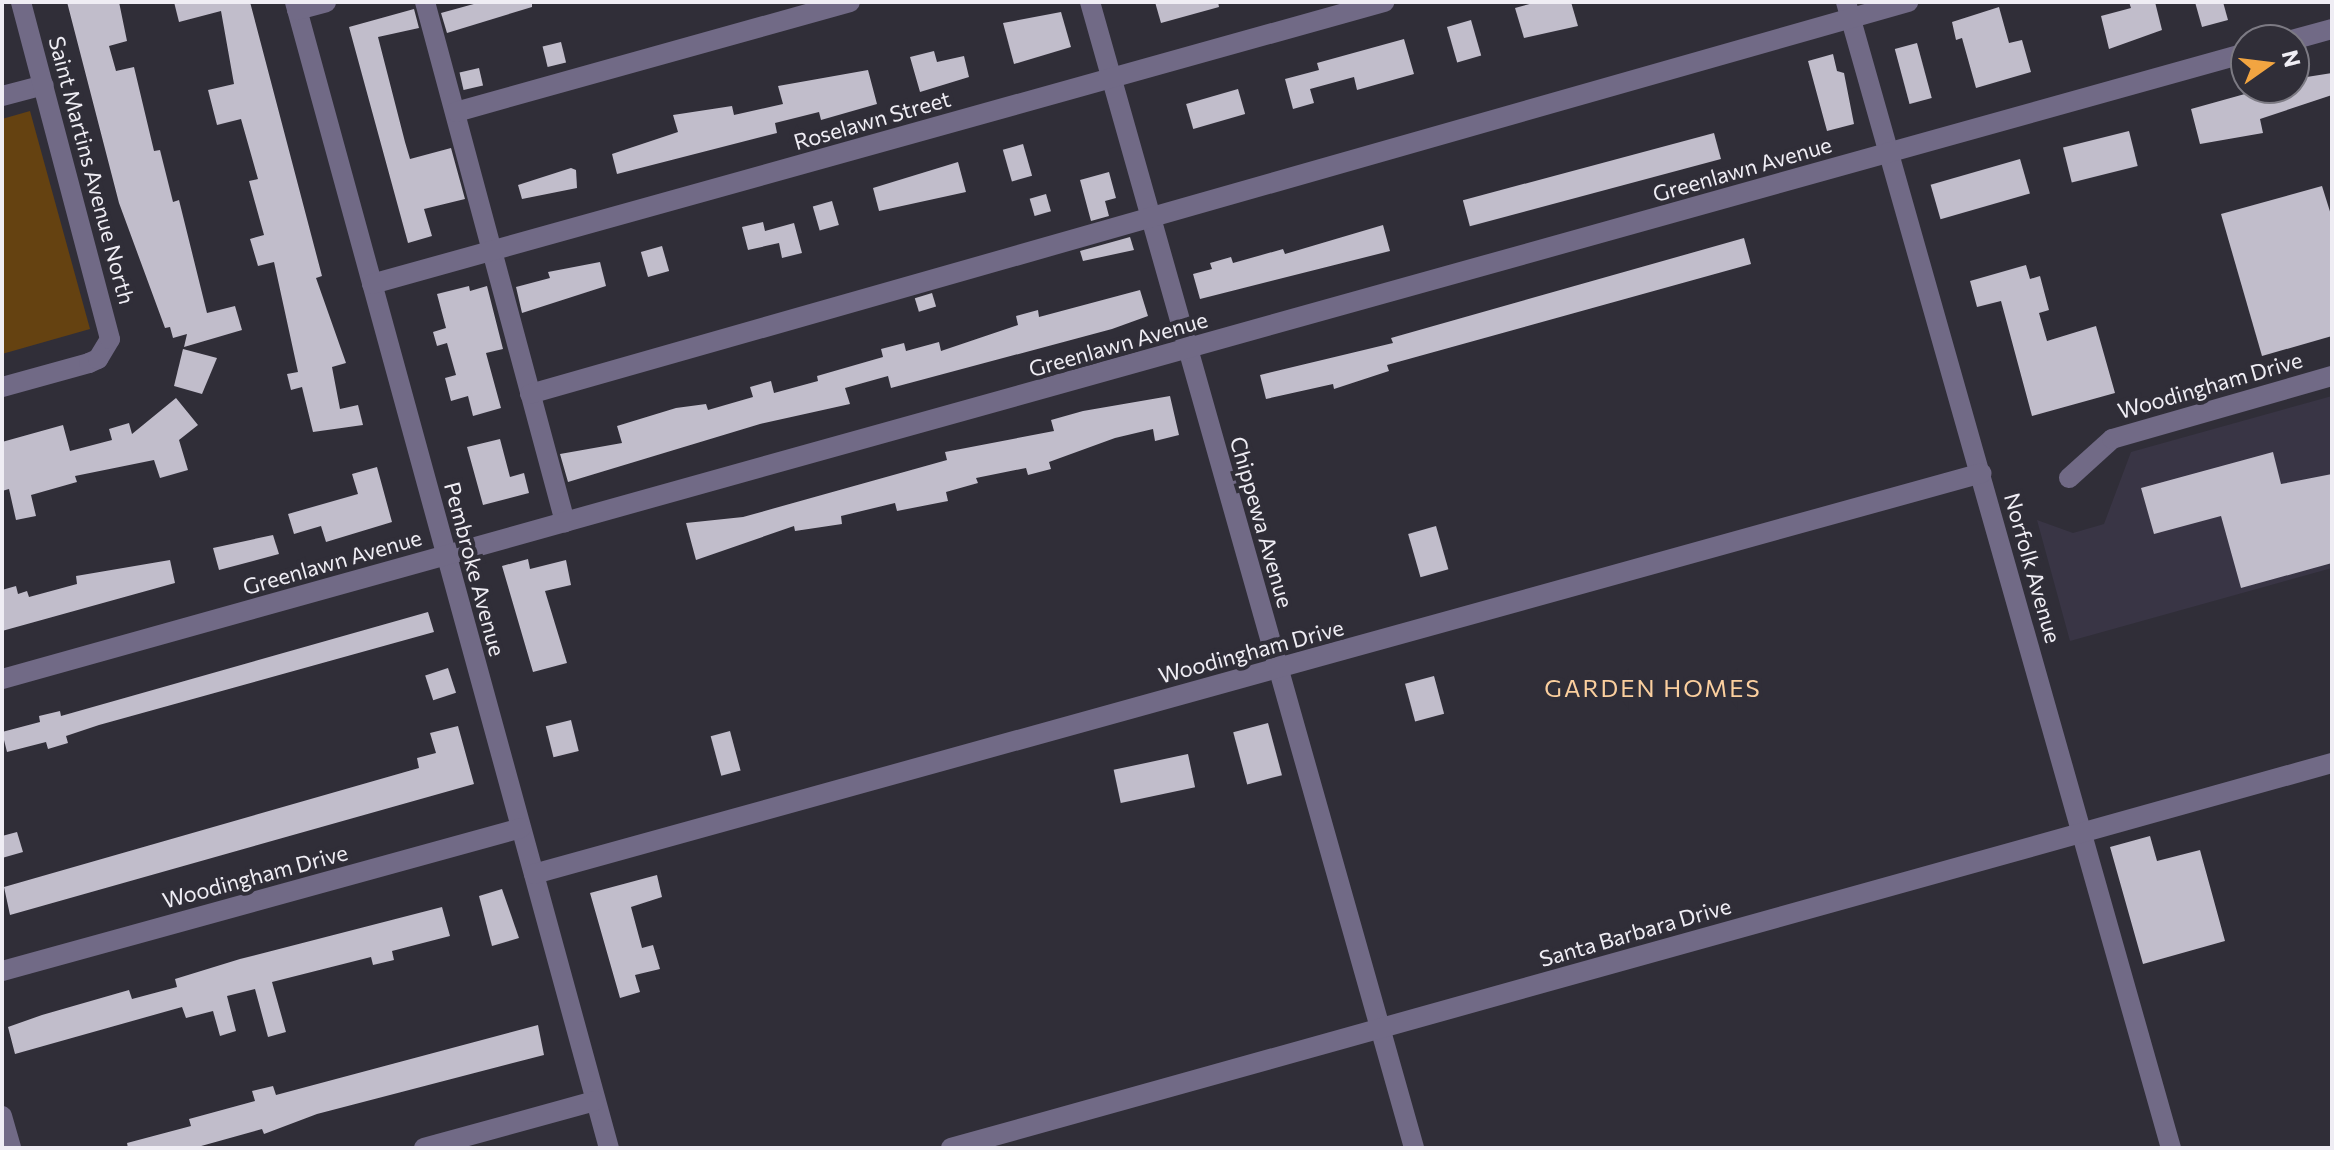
<!DOCTYPE html>
<html>
<head>
<meta charset="utf-8">
<style>
	body { margin:0 }
	#map { position:relative; width:2334px; height:1150px; overflow:hidden; background:#302e38; font-family:Commissioner,sans-serif }
	div>[style] { position:absolute }
	.built>* { inset:0; background:#393545 }
	.green>* { inset:0; background:#654211 }
	.building>* { inset:0; background:#c1bdcb; transform-origin:0 0 }
	.minor>* { height:20px; margin:-10px; padding:0 10px; transform-origin:10px; border-radius:10px; background:#716a86 }
	span { translate:-50% -50%; white-space:nowrap; text-align:center; line-height:1.15; -webkit-text-stroke:8px #302e38; paint-order:stroke }
	.street-label { font-size:22px; color:#efedf4 }
	.neighbourhood-label { font-size:24px; color:#fbcf9e; letter-spacing:2px }
	.frame { position:absolute; inset:0; border:4px solid #efedf4; pointer-events:none }
	.north { position:absolute; left:2230px; top:24px; width:80px; height:80px; box-sizing:border-box; background:#302e38; border:2px solid #7c7a83; border-radius:50%; rotate:76deg; font-size:22px; font-weight:700; line-height:32px; text-align:center; color:#efedf4 }
	.north::after { content:''; display:block; margin:auto; width:28px; height:36px; background:#f2a541; clip-path:polygon(50% 0,100% 100%,50% 72%,0 100%) }
</style>
</head>
<body>
<div id="map">
	<div class="built">
		<div style="clip-path:polygon(2332px 396px,2332px 568px,2070px 641px,2037px 520px,2073px 533px,2104px 524px,2131px 452px)"></div>
	</div>
	<div class="green">
		<div style="clip-path:polygon(30px 111px,90px 329px,2px 354px,2px 119px)"></div>
	</div>
	<div class="building">
		<div style="clip-path:polygon(67px 2px,119px 2px,127px 41px,109px 46px,116px 71px,134px 67px,154px 151px,160px 150px,173px 202px,179px 200px,207px 313px,235px 306px,242px 330px,184px 347px,187px 334px,173px 338px,170px 327px,165px 328px,119px 203px)"></div>
		<div style="clip-path:polygon(174px 2px,250px 2px,322px 276px,316px 278px,346px 363px,332px 367px,340px 409px,358px 405px,363px 425px,313px 432px,302px 387px,291px 390px,287px 374px,298px 372px,274px 262px,258px 266px,250px 239px,264px 235px,249px 181px,258px 179px,241px 119px,217px 125px,208px 90px,234px 84px,221px 11px,179px 22px)"></div>
		<div style="clip-path:polygon(481px 2px,532px 2px,532px 7px,447px 33px,441px 13px)"></div>
		<div style="clip-path:polygon(1155px 2px,1218px 2px,1219px 7px,1161px 23px)"></div>
		<div style="clip-path:polygon(1537px 2px,1571px 2px,1578px 26px,1524px 38px,1515px 8px)"></div>
		<div style="clip-path:polygon(2129px 2px,2155px 2px,2162px 30px,2109px 49px,2101px 16px,2131px 8px)"></div>
		<div style="clip-path:polygon(2195px 2px,2223px 2px,2228px 20px,2202px 27px)"></div>
		<div style="clip-path:polygon(1999px 7px,2009px 43px,2022px 40px,2031px 72px,1976px 88px,1962px 38px,1956px 40px,1952px 22px)"></div>
		<div style="clip-path:polygon(414px 9px,419px 28px,378px 37px,405px 142px,410px 159px,451px 148px,465px 199px,424px 209px,432px 236px,408px 243px,349px 27px)"></div>
		<div style="clip-path:polygon(1061px 12px,1071px 47px,1014px 64px,1003px 23px)"></div>
		<div style="left:1471px;top:20px;width:37px;height:25px;rotate:74deg"></div>
		<div style="clip-path:polygon(1404px 39px,1414px 74px,1357px 90px,1354px 77px,1310px 89px,1314px 103px,1293px 109px,1285px 79px,1319px 70px,1317px 63px)"></div>
		<div style="left:561px;top:42px;width:21px;height:19px;rotate:76deg"></div>
		<div style="left:1917px;top:43px;width:57px;height:23px;rotate:75deg"></div>
		<div style="clip-path:polygon(934px 51px,937px 62px,964px 56px,969px 77px,920px 92px,910px 57px)"></div>
		<div style="clip-path:polygon(1833px 54px,1837px 71px,1844px 73px,1854px 124px,1827px 131px,1808px 61px)"></div>
		<div style="left:479px;top:68px;width:18px;height:20px;rotate:77deg"></div>
		<div style="clip-path:polygon(868px 70px,877px 104px,821px 120px,819px 112px,775px 123px,777px 133px,617px 174px,612px 154px,678px 132px,673px 115px,732px 106px,734px 115px,783px 104px,778px 86px)"></div>
		<div style="clip-path:polygon(2332px 73px,2332px 95px,2260px 119px,2263px 133px,2200px 144px,2191px 109px,2252px 92px,2294px 88px,2294px 79px)"></div>
		<div style="left:1238px;top:89px;width:26px;height:54px;rotate:74deg"></div>
		<div style="left:2129px;top:131px;width:36px;height:68px;rotate:76deg"></div>
		<div style="left:1714px;top:133px;width:27px;height:260px;rotate:75deg"></div>
		<div style="left:1023px;top:144px;width:33px;height:21px;rotate:74deg"></div>
		<div style="left:2020px;top:159px;width:36px;height:93px;rotate:74deg"></div>
		<div style="clip-path:polygon(958px 162px,966px 192px,879px 211px,873px 188px)"></div>
		<div style="clip-path:polygon(571px 168px,576px 170px,577px 188px,522px 199px,518px 185px)"></div>
		<div style="clip-path:polygon(1109px 172px,1116px 198px,1105px 201px,1109px 216px,1091px 221px,1080px 180px)"></div>
		<div style="clip-path:polygon(2322px 186px,2332px 218px,2332px 336px,2262px 356px,2221px 214px)"></div>
		<div style="left:1046px;top:194px;width:18px;height:17px;rotate:74deg"></div>
		<div style="left:832px;top:201px;width:25px;height:20px;rotate:74deg"></div>
		<div style="clip-path:polygon(763px 222px,765px 231px,794px 223px,802px 253px,782px 258px,779px 243px,748px 250px,742px 227px)"></div>
		<div style="clip-path:polygon(1383px 225px,1390px 251px,1200px 299px,1193px 274px,1212px 269px,1210px 263px,1231px 257px,1233px 263px,1283px 249px,1285px 254px)"></div>
		<div style="clip-path:polygon(1130px 237px,1134px 250px,1083px 261px,1080px 251px)"></div>
		<div style="clip-path:polygon(1744px 238px,1751px 264px,1387px 365px,1389px 371px,1334px 389px,1333px 384px,1266px 399px,1260px 375px,1393px 343px,1391px 338px)"></div>
		<div style="left:662px;top:246px;width:26px;height:22px;rotate:74deg"></div>
		<div style="clip-path:polygon(600px 262px,606px 286px,522px 313px,516px 287px,550px 278px,548px 272px)"></div>
		<div style="clip-path:polygon(2026px 265px,2030px 279px,2040px 276px,2049px 310px,2039px 313px,2047px 341px,2096px 326px,2115px 393px,2032px 416px,2001px 301px,1977px 307px,1970px 281px)"></div>
		<div style="clip-path:polygon(469px 286px,470px 291px,487px 286px,503px 349px,486px 353px,501px 408px,473px 416px,468px 396px,451px 401px,445px 378px,456px 375px,447px 343px,437px 346px,433px 332px,446px 328px,437px 294px)"></div>
		<div style="clip-path:polygon(1140px 290px,1148px 316px,1112px 329px,891px 388px,888px 376px,845px 388px,850px 404px,760px 424px,568px 482px,560px 454px,622px 443px,617px 426px,676px 408px,706px 404px,708px 410px,753px 397px,750px 387px,771px 381px,774px 393px,818px 381px,817px 376px,883px 357px,881px 349px,904px 343px,906px 351px,939px 342px,941px 351px,1018px 325px,1016px 316px,1038px 310px,1039px 317px)"></div>
		<div style="left:932px;top:293px;width:14px;height:18px;rotate:73deg"></div>
		<div style="clip-path:polygon(183px 349px,217px 358px,202px 394px,174px 386px)"></div>
		<div style="clip-path:polygon(1170px 396px,1179px 435px,1155px 441px,1153px 429px,1115px 438px,1049px 462px,1051px 469px,1028px 475px,1026px 468px,976px 478px,978px 483px,946px 492px,948px 501px,897px 511px,895px 503px,841px 516px,842px 524px,795px 531px,794px 526px,696px 560px,686px 523px,743px 517px,947px 460px,945px 452px,1054px 431px,1051px 420px,1083px 411px)"></div>
		<div style="clip-path:polygon(176px 398px,198px 425px,179px 440px,188px 470px,160px 478px,154px 460px,75px 476px,77px 482px,31px 495px,36px 516px,16px 520px,9px 489px,2px 491px,2px 442px,63px 425px,70px 451px,112px 440px,109px 429px,129px 423px,132px 434px)"></div>
		<div style="clip-path:polygon(500px 439px,510px 477px,524px 473px,529px 493px,483px 505px,467px 447px)"></div>
		<div style="clip-path:polygon(2273px 452px,2281px 484px,2332px 474px,2332px 563px,2241px 588px,2221px 516px,2154px 534px,2141px 488px)"></div>
		<div style="clip-path:polygon(377px 467px,392px 522px,326px 542px,321px 526px,294px 534px,288px 514px,358px 494px,352px 474px)"></div>
		<div style="left:1436px;top:526px;width:45px;height:29px;rotate:74deg"></div>
		<div style="clip-path:polygon(273px 535px,279px 554px,219px 570px,213px 548px)"></div>
		<div style="clip-path:polygon(528px 559px,530px 569px,566px 560px,571px 585px,545px 591px,567px 663px,533px 672px,502px 566px)"></div>
		<div style="clip-path:polygon(170px 560px,175px 583px,2px 631px,2px 590px,16px 586px,18px 594px,27px 591px,29px 597px,77px 584px,76px 576px)"></div>
		<div style="clip-path:polygon(428px 612px,434px 632px,99px 725px,66px 736px,68px 743px,48px 749px,46px 742px,7px 752px,2px 732px,40px 722px,39px 716px,60px 711px,61px 716px)"></div>
		<div style="left:448px;top:668px;width:26px;height:24px;rotate:72deg"></div>
		<div style="left:1434px;top:676px;width:39px;height:30px;rotate:75deg"></div>
		<div style="left:571px;top:720px;width:32px;height:26px;rotate:76deg"></div>
		<div style="left:1268px;top:723px;width:54px;height:36px;rotate:75deg"></div>
		<div style="clip-path:polygon(458px 726px,474px 784px,10px 915px,4px 887px,419px 768px,417px 758px,436px 753px,430px 733px)"></div>
		<div style="left:730px;top:731px;width:41px;height:20px;rotate:75deg"></div>
		<div style="left:1188px;top:754px;width:34px;height:76px;rotate:78deg"></div>
		<div style="clip-path:polygon(17px 832px,23px 852px,2px 858px,2px 836px)"></div>
		<div style="clip-path:polygon(2150px 836px,2157px 861px,2200px 850px,2225px 941px,2143px 964px,2110px 847px)"></div>
		<div style="clip-path:polygon(657px 875px,662px 897px,631px 907px,642px 948px,653px 945px,660px 969px,635px 975px,640px 992px,620px 998px,590px 893px)"></div>
		<div style="clip-path:polygon(502px 889px,519px 938px,492px 946px,479px 896px)"></div>
		<div style="clip-path:polygon(442px 907px,450px 936px,392px 951px,394px 960px,373px 965px,371px 957px,272px 982px,286px 1032px,268px 1037px,255px 989px,227px 996px,236px 1031px,220px 1036px,213px 1011px,186px 1018px,182px 1007px,15px 1054px,8px 1027px,42px 1015px,129px 990px,132px 999px,177px 987px,175px 979px,240px 959px)"></div>
		<div style="clip-path:polygon(538px 1025px,544px 1055px,317px 1114px,264px 1134px,262px 1129px,194px 1148px,128px 1148px,127px 1143px,191px 1126px,189px 1119px,255px 1101px,252px 1091px,273px 1086px,276px 1095px)"></div>
	</div>
	<div class="minor">
		<div style="left:295px;top:2px;width:1188px;rotate:74.68deg"></div>
		<div style="left:425px;top:2px;width:539px;rotate:74.93deg"></div>
		<div style="left:1090px;top:2px;width:1191px;rotate:74.21deg"></div>
		<div style="left:1846px;top:2px;width:1191px;rotate:74.17deg"></div>
		<div style="left:297px;top:10px;width:30px;rotate:-15deg"></div>
		<div style="left:2292px;top:40px;width:41px;rotate:-15.4deg"></div>
		<div style="left:2px;top:96px;width:43px;rotate:-14.7deg"></div>
		<div style="left:456px;top:112px;width:409px;rotate:-15.6deg"></div>
		<div style="left:372px;top:284px;width:1051px;rotate:-15.57deg"></div>
		<div style="left:2px;top:387px;width:90px;rotate:-15.4deg"></div>
		<div style="left:89px;top:363px;width:10px;rotate:-24deg"></div>
		<div style="left:98px;top:359px;width:23px;rotate:-59deg"></div>
		<div style="left:110px;top:339px;width:349px;rotate:-104.8deg"></div>
		<div style="left:530px;top:394px;width:1433px;rotate:-15.88deg"></div>
		<div style="left:2069px;top:478px;width:58px;rotate:-42.2deg"></div>
		<div style="left:2112px;top:439px;width:229px;rotate:-16deg"></div>
		<div style="left:2px;top:679px;width:2330px;rotate:-15.59deg"></div>
		<div style="left:534px;top:874px;width:1502px;rotate:-15.48deg"></div>
		<div style="left:2px;top:971px;width:538px;rotate:-15.4deg"></div>
		<div style="left:2px;top:1116px;width:33px;rotate:74deg"></div>
		<div style="left:424px;top:1148px;width:177px;rotate:-15.4deg"></div>
		<div style="left:951px;top:1148px;width:1434px;rotate:-15.58deg"></div>
	</div>
	<div class="street-label">
		<span style="left:872px;top:120px;rotate:-16deg">Roselawn Street</span>
		<span style="left:1742px;top:169px;rotate:-16deg">Greenlawn Avenue</span>
		<span style="left:92px;top:170px;rotate:75deg">Saint Martins Avenue North</span>
		<span style="left:1118px;top:344px;rotate:-16deg">Greenlawn Avenue</span>
		<span style="left:2210px;top:385px;rotate:-16deg">Woodingham Drive</span>
		<span style="left:1262px;top:522px;rotate:74deg">Chippewa Avenue</span>
		<span style="left:332px;top:562px;rotate:-16deg">Greenlawn Avenue</span>
		<span style="left:2033px;top:568px;rotate:74deg">Norfolk Avenue</span>
		<span style="left:475px;top:569px;rotate:75deg">Pembroke Avenue</span>
		<span style="left:1251px;top:651px;rotate:-15deg">Woodingham Drive</span>
		<span style="left:255px;top:876px;rotate:-15deg">Woodingham Drive</span>
		<span style="left:1635px;top:932px;rotate:-16deg">Santa Barbara Drive</span>
	</div>
	<div class="neighbourhood-label">
		<span style="left:1653px;top:688px">GARDEN HOMES</span>
	</div>
	<div class="frame"></div>
	<div class="north">N</div>
</div>
</body>
</html>
